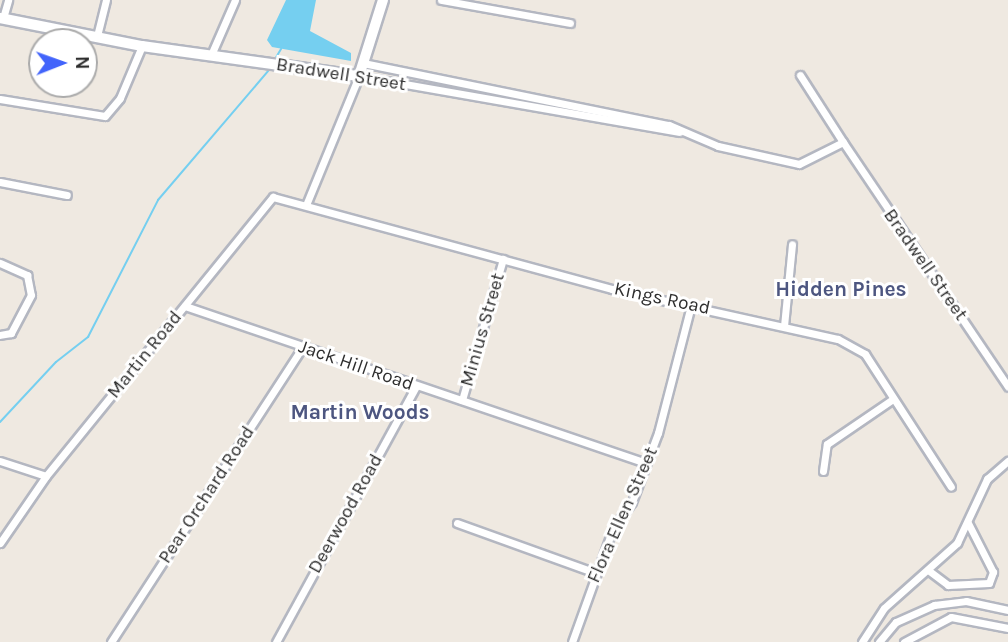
<!DOCTYPE html>
<html>
<head>
<meta charset="utf-8">
<style>
	body { margin:0 }
	#map { position:relative; width:1008px; height:642px; overflow:hidden; background:#efe9e1; font-family:Karla,sans-serif }
	div>[style] { position:absolute }
	.water>* { inset:0; background:#75cff0 }
	.stream>* { height:2px; margin:-1px; padding:0 1px; transform-origin:1px; border-radius:1px; background:#75cff0 }
	.roads { filter:drop-shadow(2px 0 #b4b7c1) drop-shadow(-2px 0 #b4b7c1) drop-shadow(0 2px #b4b7c1) drop-shadow(0 -2px #b4b7c1) }
	.street>* { height:7px; margin:-3.5px; padding:0 3.5px; transform-origin:3.5px; border-radius:3.5px; background:#fff }
	.secondary>* { height:10px; margin:-5px; padding:0 5px; transform-origin:5px; border-radius:5px; background:#fff }
	span { translate:-50% -50%; white-space:nowrap; text-align:center; line-height:1.15; -webkit-text-stroke:6px #fff; paint-order:stroke }
	.street-label { font-size:19px; color:#2e2e2e }
	.neighbourhood-label { font-size:21px; color:#4d5680; font-weight:700 }
	.north { position:absolute; left:28px; top:28px; width:70px; height:70px; box-sizing:border-box; background:#fff; border:2px solid #ababab; border-radius:50%; rotate:89deg; font-size:19px; font-weight:700; line-height:28px; text-align:center; color:#2e2e2e }
	.north::after { content:''; display:block; margin:auto; width:24px; height:32px; background:#4264fb; clip-path:polygon(50% 0,100% 100%,50% 72%,0 100%) }
</style>
</head>
<body>
<div id="map">
	<div class="water">
		<div style="clip-path:polygon(286px 0,316px 0,310px 31px,351px 53px,351px 61px,272px 47px,267px 40px)"></div>
	</div>
	<div class="stream">
		<div style="left:275px;top:59px;width:12px;rotate:-59deg"></div>
		<div style="left:0;top:422px;width:82px;rotate:-47deg"></div>
		<div style="left:56px;top:362px;width:41px;rotate:-38deg"></div>
		<div style="left:88px;top:337px;width:154px;rotate:-62.9deg"></div>
		<div style="left:158px;top:200px;width:172px;rotate:-49.5deg"></div>
	</div>
	<div class="roads">
		<div class="street">
			<div style="left:441px;top:0;width:131px;rotate:10.1deg"></div>
			<div style="left:3px;top:18px;width:19px;rotate:-74deg"></div>
			<div style="left:97px;top:36px;width:37px;rotate:-76deg"></div>
			<div style="left:211px;top:55px;width:60px;rotate:-66.4deg"></div>
			<div style="left:363px;top:63px;width:312px;rotate:11.5deg"></div>
			<div style="left:669px;top:125px;width:53px;rotate:23.2deg"></div>
			<div style="left:718px;top:146px;width:83px;rotate:12.5deg"></div>
			<div style="left:799px;top:164px;width:49px;rotate:-26.6deg"></div>
			<div style="left:843px;top:142px;width:295px;rotate:56deg"></div>
			<div style="left:800px;top:75px;width:80px;rotate:57.3deg"></div>
			<div style="left:0;top:99px;width:106px;rotate:9.2deg"></div>
			<div style="left:105px;top:116px;width:23px;rotate:-50deg"></div>
			<div style="left:120px;top:98px;width:56px;rotate:-67.1deg"></div>
			<div style="left:0;top:182px;width:68px;rotate:11deg"></div>
			<div style="left:306px;top:205px;width:139px;rotate:-67.7deg"></div>
			<div style="left:359px;top:76px;width:325px;rotate:9.9deg"></div>
			<div style="left:0;top:263px;width:30px;rotate:24deg"></div>
			<div style="left:27px;top:275px;width:20px;rotate:79deg"></div>
			<div style="left:31px;top:295px;width:43px;rotate:117.8deg"></div>
			<div style="left:11px;top:333px;width:11px;rotate:170deg"></div>
			<div style="left:185px;top:306px;width:487px;rotate:18.8deg"></div>
			<div style="left:784px;top:326px;width:82px;rotate:-84.4deg"></div>
			<div style="left:462px;top:400px;width:147px;rotate:-73.8deg"></div>
			<div style="left:0;top:461px;width:48px;rotate:18.1deg"></div>
			<div style="left:823px;top:471px;width:27px;rotate:-82deg"></div>
			<div style="left:827px;top:444px;width:80px;rotate:-34.3deg"></div>
			<div style="left:457px;top:523px;width:148px;rotate:19.8deg"></div>
			<div style="left:0;top:543px;width:81px;rotate:-55.5deg"></div>
			<div style="left:46px;top:476px;width:360px;rotate:-50.9deg"></div>
			<div style="left:273px;top:197px;width:351px;rotate:15.2deg"></div>
			<div style="left:612px;top:289px;width:231px;rotate:12.5deg"></div>
			<div style="left:838px;top:339px;width:31px;rotate:29deg"></div>
			<div style="left:865px;top:354px;width:158px;rotate:57.1deg"></div>
			<div style="left:928px;top:570px;width:25px;rotate:37deg"></div>
			<div style="left:948px;top:585px;width:41px;rotate:-2.8deg"></div>
			<div style="left:989px;top:583px;width:12px;rotate:-70deg"></div>
			<div style="left:993px;top:572px;width:55px;rotate:-117deg"></div>
			<div style="left:111px;top:642px;width:351px;rotate:-57deg"></div>
			<div style="left:276px;top:642px;width:292px;rotate:-61.3deg"></div>
			<div style="left:572px;top:642px;width:121px;rotate:-70.2deg"></div>
			<div style="left:613px;top:528px;width:32px;rotate:-54deg"></div>
			<div style="left:632px;top:502px;width:74px;rotate:-69.4deg"></div>
			<div style="left:658px;top:433px;width:132px;rotate:-75.5deg"></div>
			<div style="left:862px;top:642px;width:40px;rotate:-57.1deg"></div>
			<div style="left:884px;top:608px;width:98px;rotate:-41.7deg"></div>
			<div style="left:957px;top:543px;width:71px;rotate:-64.9deg"></div>
			<div style="left:987px;top:479px;width:28px;rotate:-41deg"></div>
			<div style="left:879px;top:642px;width:26px;rotate:-50deg"></div>
			<div style="left:896px;top:622px;width:42px;rotate:-24.1deg"></div>
			<div style="left:934px;top:605px;width:32px;rotate:-7deg"></div>
			<div style="left:966px;top:601px;width:43px;rotate:12.1deg"></div>
			<div style="left:904px;top:642px;width:53px;rotate:-28deg"></div>
			<div style="left:951px;top:617px;width:58px;rotate:10.9deg"></div>
		</div>
		<div class="secondary">
			<div style="left:0;top:18px;width:145px;rotate:11.2deg"></div>
			<div style="left:142px;top:46px;width:219px;rotate:7.9deg"></div>
			<div style="left:359px;top:76px;width:80px;rotate:-72.5deg"></div>
		</div>
	</div>
	<div class="street-label">
		<span style="left:341px;top:75px;rotate:9deg">Bradwell Street</span>
		<span style="left:925px;top:265px;rotate:55deg">Bradwell Street</span>
		<span style="left:662px;top:299px;rotate:12deg">Kings Road</span>
		<span style="left:483px;top:330px;rotate:-74deg">Minius Street</span>
		<span style="left:145px;top:355px;rotate:-51deg">Martin Road</span>
		<span style="left:356px;top:366px;rotate:19deg">Jack Hill Road</span>
		<span style="left:207px;top:495px;rotate:-57deg">Pear Orchard Road</span>
		<span style="left:346px;top:514px;rotate:-61deg">Deerwood Road</span>
		<span style="left:623px;top:515px;rotate:-66deg">Flora Ellen Street</span>
	</div>
	<div class="neighbourhood-label">
		<span style="left:841px;top:289px">Hidden Pines</span>
		<span style="left:360px;top:412px">Martin Woods</span>
	</div>
	<div class="north">N</div>
</div>
</body>
</html>
